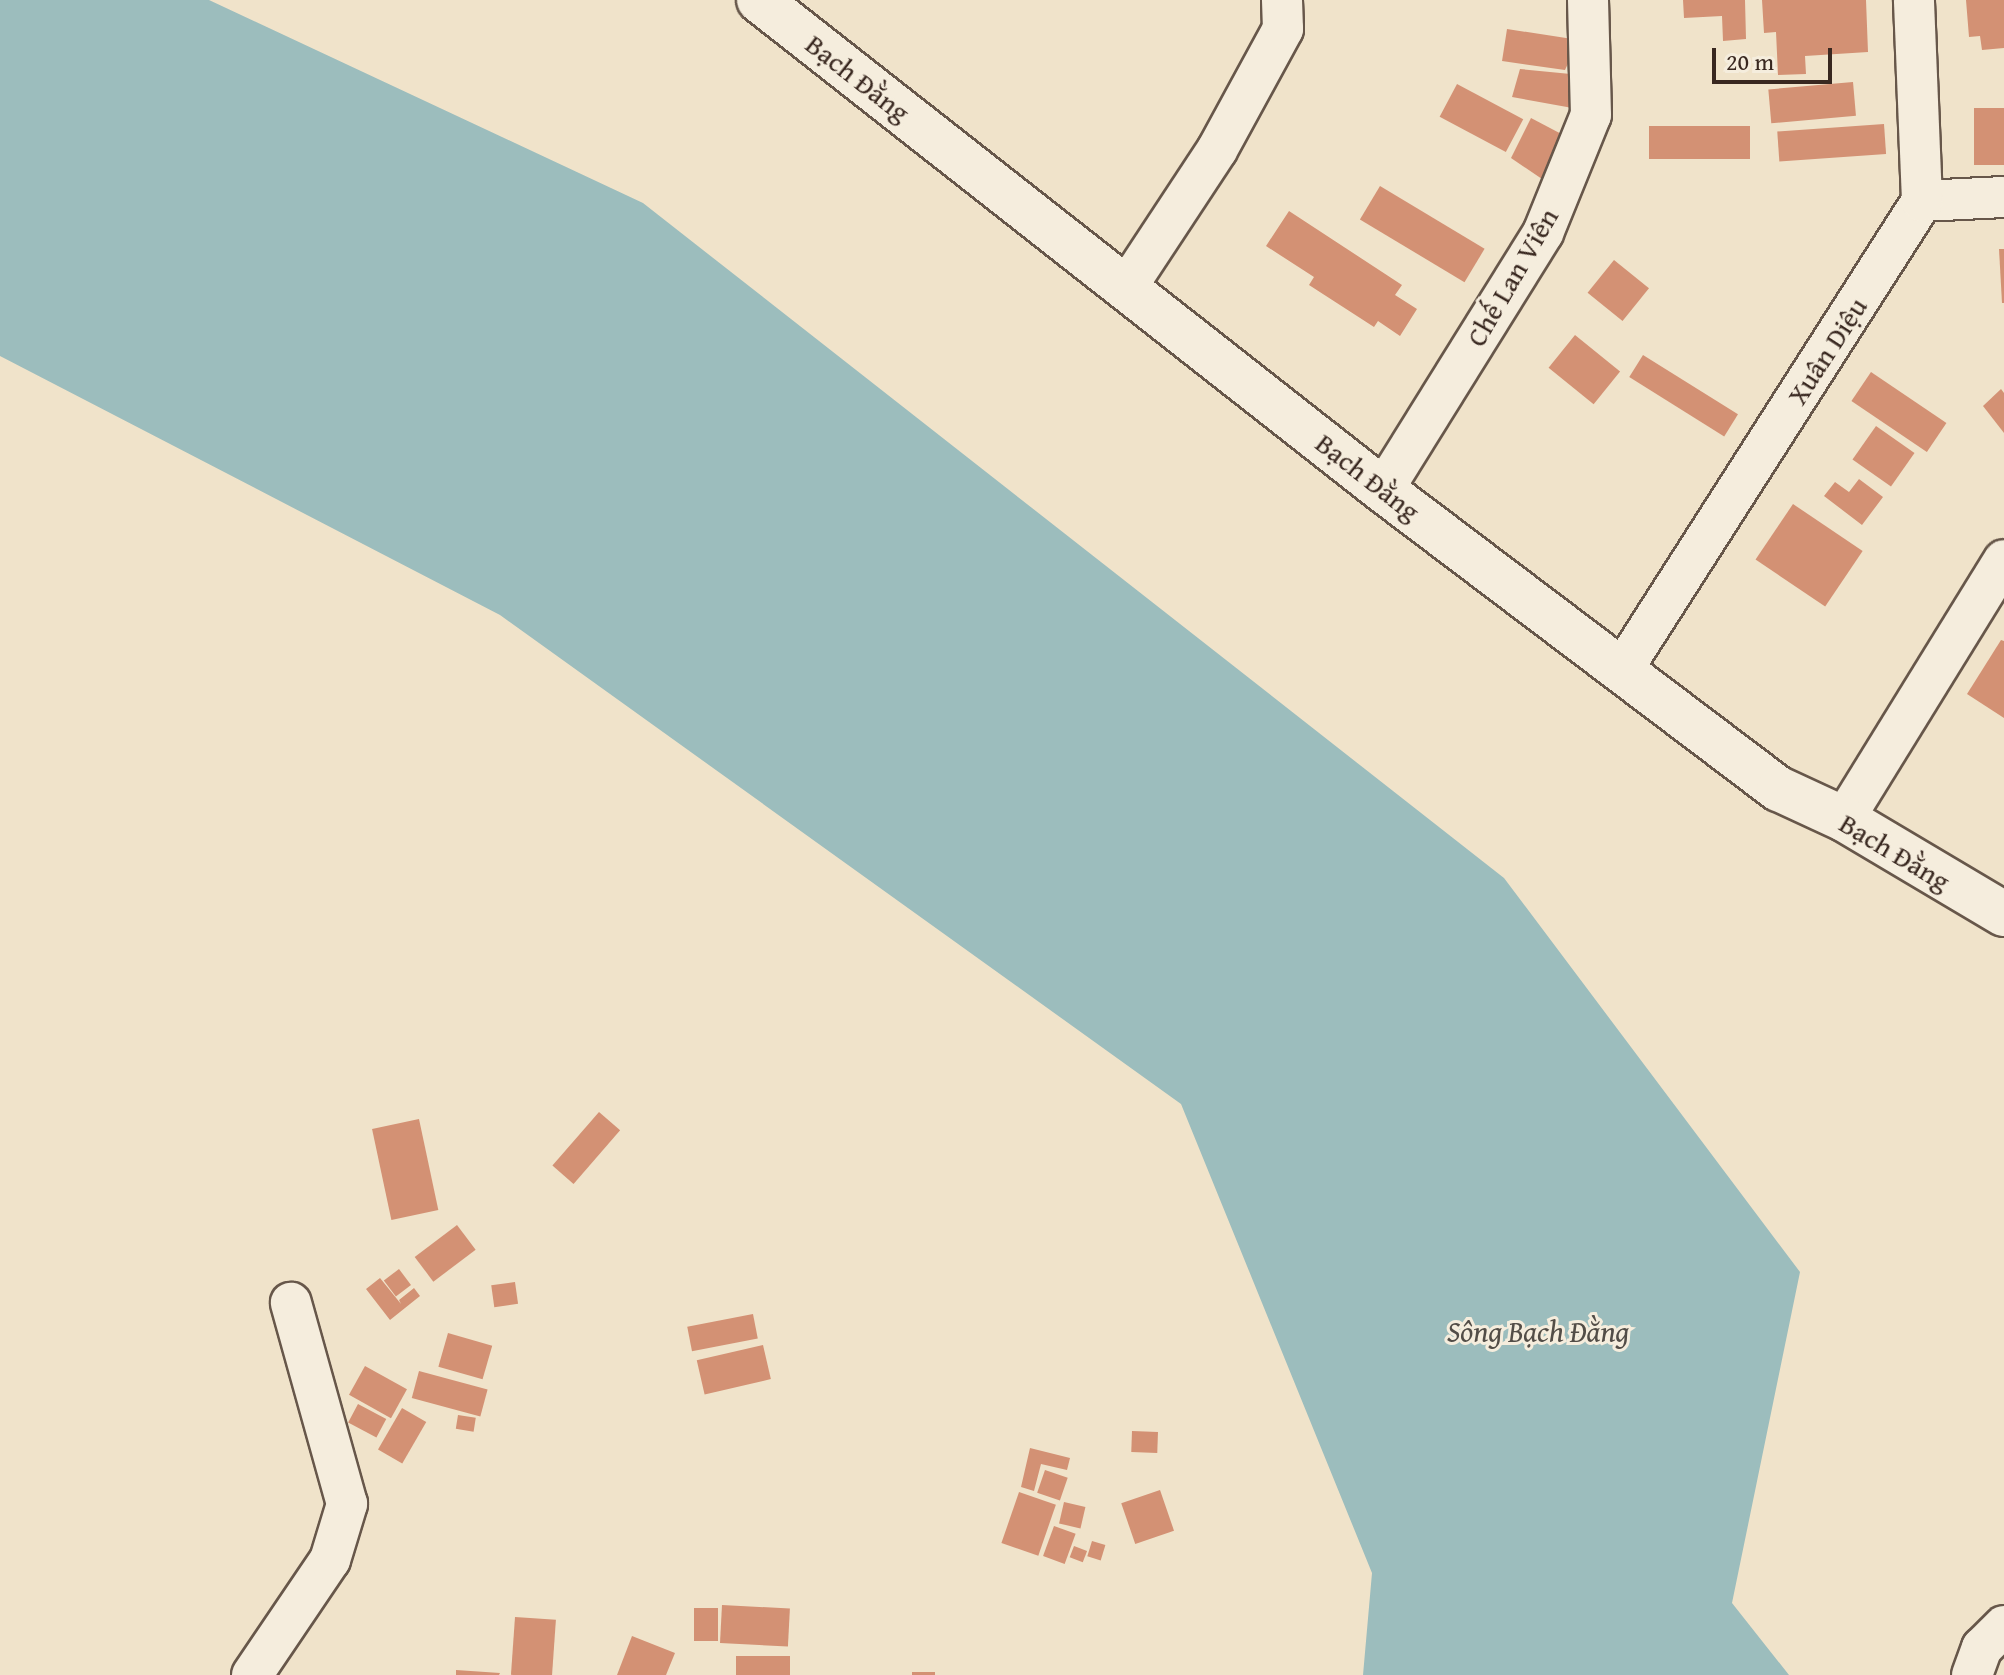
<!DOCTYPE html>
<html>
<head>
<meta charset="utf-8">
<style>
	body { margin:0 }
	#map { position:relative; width:2004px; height:1675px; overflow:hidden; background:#f0e3ca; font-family:"Gentium Book Plus",serif }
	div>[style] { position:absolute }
	.water>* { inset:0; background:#9cbdbd }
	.building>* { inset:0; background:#d39174; transform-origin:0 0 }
	.roads { filter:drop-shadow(2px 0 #67574a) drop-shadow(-2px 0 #67574a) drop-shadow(0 2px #67574a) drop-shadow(0 -2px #67574a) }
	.minor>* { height:40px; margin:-20px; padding:0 20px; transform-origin:20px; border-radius:20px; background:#f5eddd }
	.tertiary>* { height:44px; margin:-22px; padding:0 22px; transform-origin:22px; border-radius:22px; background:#f5eddd }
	span { translate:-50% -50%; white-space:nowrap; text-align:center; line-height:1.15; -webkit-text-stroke:6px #f5eddd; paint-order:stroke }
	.street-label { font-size:28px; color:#392820 }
	.water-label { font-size:30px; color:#524d47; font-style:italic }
	.scale { position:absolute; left:1712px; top:48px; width:120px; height:36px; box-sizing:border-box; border:4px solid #392820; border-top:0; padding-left:10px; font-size:24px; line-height:28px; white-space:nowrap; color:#392820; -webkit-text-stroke:6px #f5eddd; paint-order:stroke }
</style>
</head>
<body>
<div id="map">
	<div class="water">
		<div style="clip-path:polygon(0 0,209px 0,643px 203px,1504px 878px,1800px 1272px,1732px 1603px,1789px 1675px,1363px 1675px,1372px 1573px,1181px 1104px,500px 615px,0 356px)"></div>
	</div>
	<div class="building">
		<div style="clip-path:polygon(1683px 0,1745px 0,1746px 39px,1723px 41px,1722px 16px,1684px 18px)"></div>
		<div style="clip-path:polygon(1762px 0,1866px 0,1868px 52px,1805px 56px,1806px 74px,1778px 75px,1776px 32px,1764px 33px)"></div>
		<div style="clip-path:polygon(1966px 0,2004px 0,2004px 48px,1982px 50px,1980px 36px,1969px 37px)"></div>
		<div style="clip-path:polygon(1507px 29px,1579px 40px,1565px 70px,1502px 61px)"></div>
		<div style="clip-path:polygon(1520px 69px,1581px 75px,1578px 109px,1512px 97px)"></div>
		<div style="left:1853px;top:82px;width:34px;height:85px;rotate:85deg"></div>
		<div style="left:1457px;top:84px;width:75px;height:37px;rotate:28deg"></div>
		<div style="left:2004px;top:108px;width:57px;height:30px;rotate:90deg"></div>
		<div style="clip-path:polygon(1531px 118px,1569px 138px,1542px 179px,1511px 158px)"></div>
		<div style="left:1884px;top:124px;width:30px;height:107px;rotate:86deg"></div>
		<div style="left:1750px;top:126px;width:33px;height:101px;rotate:90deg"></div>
		<div style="left:1380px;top:186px;width:122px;height:39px;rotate:31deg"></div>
		<div style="clip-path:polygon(1289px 211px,1402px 285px,1395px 295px,1417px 309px,1400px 336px,1378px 321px,1374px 327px,1309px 285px,1314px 277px,1266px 246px)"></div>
		<div style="clip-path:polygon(1999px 249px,2004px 249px,2004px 303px,2002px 303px)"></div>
		<div style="left:1614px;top:260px;width:45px;height:42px;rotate:39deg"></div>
		<div style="left:1575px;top:335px;width:58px;height:42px;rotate:39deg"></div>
		<div style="left:1643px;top:355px;width:112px;height:26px;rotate:32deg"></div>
		<div style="left:1871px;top:372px;width:91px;height:35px;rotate:34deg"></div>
		<div style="clip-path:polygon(2001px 389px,2004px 393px,2004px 433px,1983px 406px)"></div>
		<div style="left:1876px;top:426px;width:47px;height:41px;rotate:35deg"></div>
		<div style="clip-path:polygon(1859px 479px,1883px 497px,1862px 525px,1824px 496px,1835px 482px,1849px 492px)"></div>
		<div style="left:1793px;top:504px;width:84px;height:67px;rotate:34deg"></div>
		<div style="clip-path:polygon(2001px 640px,2004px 641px,2004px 718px,1967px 694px)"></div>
		<div style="left:599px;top:1112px;width:28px;height:71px;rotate:41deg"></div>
		<div style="left:419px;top:1119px;width:93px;height:48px;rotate:78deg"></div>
		<div style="left:457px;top:1225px;width:31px;height:53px;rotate:53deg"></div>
		<div style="left:399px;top:1269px;width:20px;height:19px;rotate:53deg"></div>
		<div style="clip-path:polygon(380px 1278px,401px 1304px,399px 1300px,414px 1288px,420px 1296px,390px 1320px,366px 1289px)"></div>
		<div style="left:515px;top:1282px;width:22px;height:24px;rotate:82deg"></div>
		<div style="left:753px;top:1314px;width:25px;height:67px;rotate:79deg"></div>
		<div style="left:448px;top:1333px;width:46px;height:35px;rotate:16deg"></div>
		<div style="left:763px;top:1345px;width:35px;height:68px;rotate:77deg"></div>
		<div style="left:365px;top:1366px;width:48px;height:33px;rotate:29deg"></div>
		<div style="left:419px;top:1371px;width:71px;height:28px;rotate:15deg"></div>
		<div style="left:358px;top:1404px;width:32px;height:21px;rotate:28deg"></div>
		<div style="left:402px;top:1408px;width:28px;height:48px;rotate:30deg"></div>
		<div style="left:458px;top:1415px;width:18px;height:14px;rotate:9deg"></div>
		<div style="left:1132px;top:1431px;width:26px;height:21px;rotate:2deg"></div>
		<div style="clip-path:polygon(1030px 1448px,1070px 1458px,1067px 1470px,1041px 1464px,1034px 1491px,1021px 1487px)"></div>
		<div style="left:1045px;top:1470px;width:24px;height:24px;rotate:19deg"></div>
		<div style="left:1160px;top:1490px;width:43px;height:41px;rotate:71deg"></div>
		<div style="left:1019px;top:1492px;width:39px;height:54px;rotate:19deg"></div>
		<div style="left:1064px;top:1502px;width:22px;height:22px;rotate:13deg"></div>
		<div style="left:1054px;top:1526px;width:23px;height:32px;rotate:20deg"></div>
		<div style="left:1092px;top:1541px;width:14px;height:16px;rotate:17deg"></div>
		<div style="left:1074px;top:1546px;width:14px;height:12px;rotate:21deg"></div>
		<div style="left:722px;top:1605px;width:68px;height:38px;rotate:3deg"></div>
		<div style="left:694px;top:1608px;width:24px;height:33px"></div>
		<div style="left:515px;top:1617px;width:41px;height:58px;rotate:4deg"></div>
		<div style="clip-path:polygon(632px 1636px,675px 1653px,666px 1675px,617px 1675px)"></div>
		<div style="left:790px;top:1656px;width:19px;height:54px;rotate:90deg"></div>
		<div style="clip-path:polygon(456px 1670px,500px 1673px,499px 1675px,456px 1675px)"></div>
		<div style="left:912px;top:1672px;width:23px;height:3px"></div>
	</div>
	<div class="roads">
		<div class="minor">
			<div style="left:1922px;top:201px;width:82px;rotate:-2.8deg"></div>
			<div style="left:1126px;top:288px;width:165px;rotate:-56.6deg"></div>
			<div style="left:1217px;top:150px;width:138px;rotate:-61.4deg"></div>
			<div style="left:1283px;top:29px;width:29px;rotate:-92deg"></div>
			<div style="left:1383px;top:490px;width:303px;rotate:-58.1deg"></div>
			<div style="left:1543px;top:233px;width:127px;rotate:-67.9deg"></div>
			<div style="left:1591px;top:115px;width:115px;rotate:-91.5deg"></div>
			<div style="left:1622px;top:670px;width:557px;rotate:-57.39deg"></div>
			<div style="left:1922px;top:201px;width:201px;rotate:-92.3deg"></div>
			<div style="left:1844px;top:819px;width:304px;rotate:-58.3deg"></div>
			<div style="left:252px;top:1675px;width:139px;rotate:-55.9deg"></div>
			<div style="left:330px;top:1560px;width:59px;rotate:-73.1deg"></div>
			<div style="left:347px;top:1504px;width:209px;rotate:-105.6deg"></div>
			<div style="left:1972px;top:1675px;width:29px;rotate:-70deg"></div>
			<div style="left:1982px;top:1648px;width:31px;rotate:-45deg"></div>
		</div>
		<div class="tertiary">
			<div style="left:759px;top:0;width:793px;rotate:38.14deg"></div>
			<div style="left:1383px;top:490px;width:496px;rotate:37.1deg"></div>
			<div style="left:1779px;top:789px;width:72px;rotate:24.8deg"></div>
			<div style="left:1844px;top:819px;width:186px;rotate:30.7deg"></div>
		</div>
	</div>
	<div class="street-label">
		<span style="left:858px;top:78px;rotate:38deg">Bạch Đằng</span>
		<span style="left:1512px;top:277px;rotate:-60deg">Chế Lan Viên</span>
		<span style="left:1827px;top:351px;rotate:-57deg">Xuân Diệu</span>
		<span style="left:1368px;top:477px;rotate:38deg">Bạch Đằng</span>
		<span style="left:1895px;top:852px;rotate:31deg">Bạch Đằng</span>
	</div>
	<div class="water-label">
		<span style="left:1538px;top:1331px">Sông Bạch Đằng</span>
	</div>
	<div class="scale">20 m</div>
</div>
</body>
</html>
